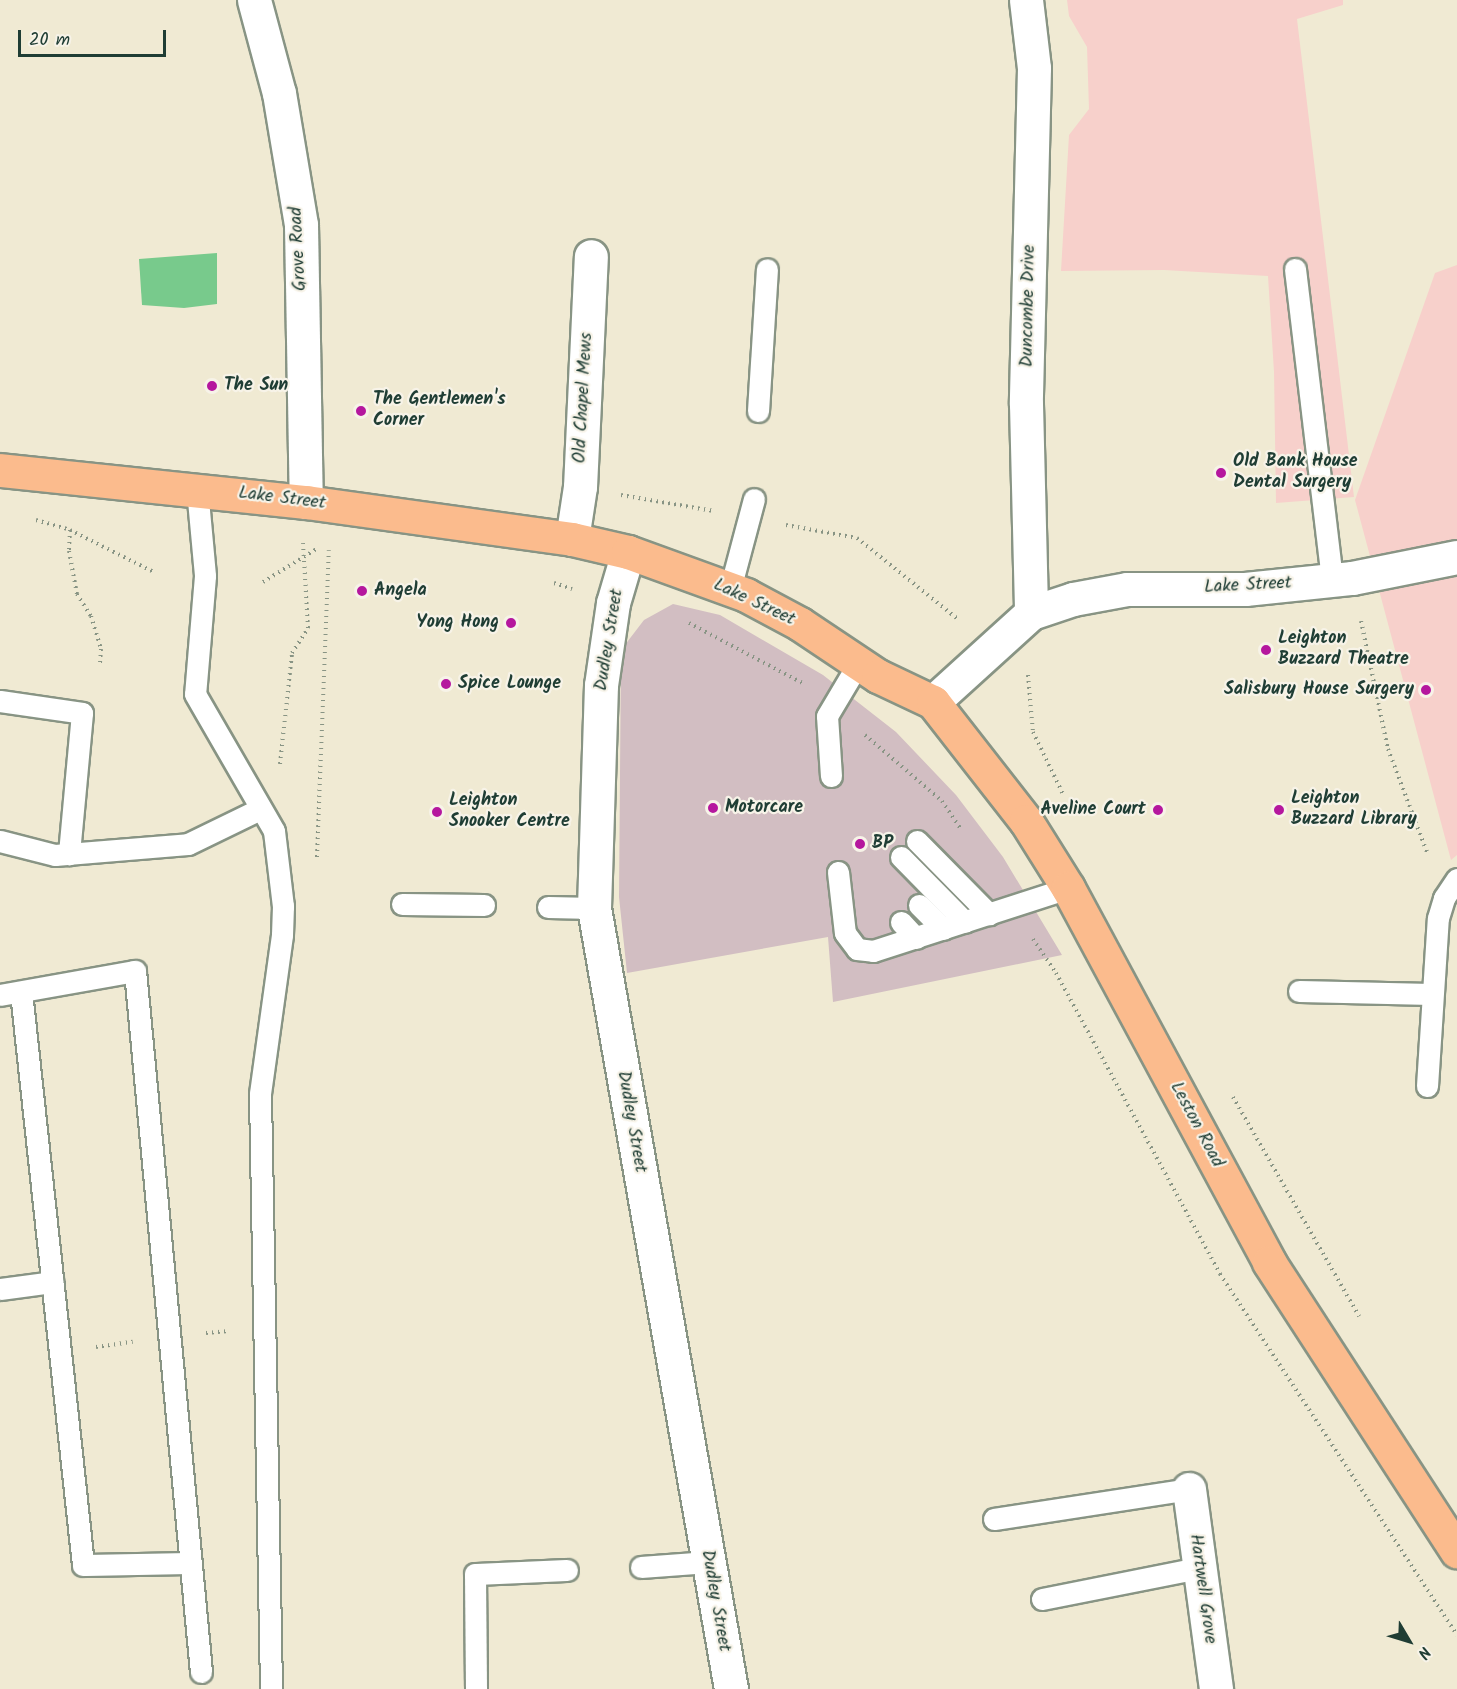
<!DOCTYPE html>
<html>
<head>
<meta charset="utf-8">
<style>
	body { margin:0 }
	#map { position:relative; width:1457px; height:1689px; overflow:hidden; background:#f0ead3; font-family:Kalam,sans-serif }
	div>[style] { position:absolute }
	.built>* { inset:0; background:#f7d0cb }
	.industrial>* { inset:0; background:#d2bec2 }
	.green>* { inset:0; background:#78ca8c }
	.path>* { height:4px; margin-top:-2px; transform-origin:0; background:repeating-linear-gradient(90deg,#889484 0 1.5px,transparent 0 6px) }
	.roads { filter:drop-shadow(2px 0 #889484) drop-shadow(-2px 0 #889484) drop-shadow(0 2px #889484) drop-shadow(0 -2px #889484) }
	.service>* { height:21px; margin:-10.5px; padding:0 10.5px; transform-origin:10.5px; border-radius:10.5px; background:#fff }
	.minor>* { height:33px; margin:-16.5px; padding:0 16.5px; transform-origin:16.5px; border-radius:16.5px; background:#fff }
	.tertiary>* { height:33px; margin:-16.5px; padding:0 16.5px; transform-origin:16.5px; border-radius:16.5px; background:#fff }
	.primary>* { height:33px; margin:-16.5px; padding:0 16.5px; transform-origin:16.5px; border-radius:16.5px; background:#fbbb8d }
	.dots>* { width:16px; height:16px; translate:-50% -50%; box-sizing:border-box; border:3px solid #f7f3e8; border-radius:50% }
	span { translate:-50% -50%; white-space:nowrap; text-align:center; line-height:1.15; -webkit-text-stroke:4.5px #f7f3e8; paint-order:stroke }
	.street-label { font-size:18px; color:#1f3d34 }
	.poi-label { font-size:18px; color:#1f3d34; font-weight:700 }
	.left { translate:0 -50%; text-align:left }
	.right { translate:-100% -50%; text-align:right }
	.north { position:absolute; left:1379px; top:1611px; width:60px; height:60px; -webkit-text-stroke:4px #f7f3e8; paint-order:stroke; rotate:128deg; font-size:16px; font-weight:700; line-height:24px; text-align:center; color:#1f3d34 }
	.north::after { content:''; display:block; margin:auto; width:21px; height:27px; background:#1f3d34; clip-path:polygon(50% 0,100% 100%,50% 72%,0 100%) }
	.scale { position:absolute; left:18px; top:30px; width:148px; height:27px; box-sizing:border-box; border:3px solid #1f3d34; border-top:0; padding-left:8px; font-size:18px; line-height:21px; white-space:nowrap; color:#1f3d34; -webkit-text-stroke:4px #f7f3e8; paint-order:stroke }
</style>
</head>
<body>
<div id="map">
	<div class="built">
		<div style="clip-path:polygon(1067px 0,1343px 0,1343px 5px,1297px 19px,1354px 497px,1276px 503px,1274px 372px,1268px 276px,1164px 270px,1061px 271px,1069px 135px,1089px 109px,1087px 47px,1069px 16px)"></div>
		<div style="clip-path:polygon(1457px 265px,1457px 855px,1451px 860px,1355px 500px,1435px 273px)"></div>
	</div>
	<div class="industrial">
		<div style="clip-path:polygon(673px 604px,720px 615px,823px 675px,896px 732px,956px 795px,1003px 857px,1062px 955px,833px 1002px,828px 937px,627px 973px,619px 897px,621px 650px,644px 620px)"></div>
	</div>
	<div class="green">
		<div style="clip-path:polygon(217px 253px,217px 304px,184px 308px,142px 305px,139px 259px)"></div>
	</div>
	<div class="path">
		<div style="left:621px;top:495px;width:94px;rotate:9.8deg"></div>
		<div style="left:36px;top:520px;width:35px;rotate:16deg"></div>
		<div style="left:70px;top:530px;width:92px;rotate:26.6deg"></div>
		<div style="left:786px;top:525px;width:72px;rotate:10.4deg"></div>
		<div style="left:857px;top:538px;width:131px;rotate:38.8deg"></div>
		<div style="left:70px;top:530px;width:21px;rotate:93deg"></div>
		<div style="left:69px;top:551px;width:44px;rotate:79.5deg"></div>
		<div style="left:77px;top:594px;width:26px;rotate:58deg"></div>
		<div style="left:91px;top:616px;width:34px;rotate:73deg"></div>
		<div style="left:101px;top:649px;width:14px;rotate:94deg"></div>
		<div style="left:263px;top:582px;width:65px;rotate:-31.7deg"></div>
		<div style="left:554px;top:583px;width:19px;rotate:18deg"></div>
		<div style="left:1361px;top:621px;width:131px;rotate:78.1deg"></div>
		<div style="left:1388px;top:749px;width:113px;rotate:69.3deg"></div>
		<div style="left:689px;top:623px;width:130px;rotate:27.9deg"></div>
		<div style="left:1028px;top:675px;width:57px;rotate:85deg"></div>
		<div style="left:1033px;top:732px;width:69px;rotate:64.2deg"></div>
		<div style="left:865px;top:735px;width:101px;rotate:40.6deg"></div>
		<div style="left:942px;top:801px;width:32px;rotate:56deg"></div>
		<div style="left:280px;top:764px;width:112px;rotate:-83.8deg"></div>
		<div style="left:292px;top:653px;width:30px;rotate:-57deg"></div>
		<div style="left:308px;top:628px;width:85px;rotate:-93.4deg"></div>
		<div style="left:317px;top:857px;width:307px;rotate:-87.8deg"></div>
		<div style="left:1033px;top:939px;width:41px;rotate:55.9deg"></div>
		<div style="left:1056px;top:973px;width:343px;rotate:61.4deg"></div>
		<div style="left:1220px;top:1274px;width:432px;rotate:56.7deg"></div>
		<div style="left:1233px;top:1097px;width:253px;rotate:60.1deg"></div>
		<div style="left:206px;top:1333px;width:23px;rotate:-5deg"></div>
		<div style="left:96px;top:1347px;width:37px;rotate:-8deg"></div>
	</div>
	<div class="roads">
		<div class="service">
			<div style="left:1295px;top:269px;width:313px;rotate:83.2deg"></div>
			<div style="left:758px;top:411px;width:142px;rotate:-86.4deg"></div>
			<div style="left:197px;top:489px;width:87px;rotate:84.7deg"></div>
			<div style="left:205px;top:576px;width:118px;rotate:94.8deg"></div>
			<div style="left:195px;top:694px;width:158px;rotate:60deg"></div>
			<div style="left:274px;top:831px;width:76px;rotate:83.2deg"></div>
			<div style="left:283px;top:906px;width:29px;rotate:92deg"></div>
			<div style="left:282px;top:935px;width:161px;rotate:97.9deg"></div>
			<div style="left:260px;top:1094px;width:595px;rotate:88.94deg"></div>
			<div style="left:730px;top:589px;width:93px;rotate:-75.1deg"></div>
			<div style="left:0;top:701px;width:83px;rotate:8.3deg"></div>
			<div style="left:82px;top:713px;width:142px;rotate:95.3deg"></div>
			<div style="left:831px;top:776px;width:60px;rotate:-93.8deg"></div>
			<div style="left:827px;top:716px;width:63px;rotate:-59.3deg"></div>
			<div style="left:0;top:841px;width:57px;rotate:14.3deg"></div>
			<div style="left:55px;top:855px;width:133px;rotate:-4.7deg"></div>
			<div style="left:188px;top:844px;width:80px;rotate:-25.9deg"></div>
			<div style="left:917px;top:841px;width:103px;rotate:45.4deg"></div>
			<div style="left:901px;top:857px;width:91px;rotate:45.4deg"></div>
			<div style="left:838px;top:872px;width:61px;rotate:83.5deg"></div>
			<div style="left:845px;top:933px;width:20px;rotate:53deg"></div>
			<div style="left:857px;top:949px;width:16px;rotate:7deg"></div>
			<div style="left:873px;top:951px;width:205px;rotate:-17.9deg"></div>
			<div style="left:402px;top:904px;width:82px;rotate:0.7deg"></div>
			<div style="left:919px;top:905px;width:34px;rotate:45deg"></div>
			<div style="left:548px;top:907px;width:46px;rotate:1.2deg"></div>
			<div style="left:901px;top:922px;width:22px;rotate:47deg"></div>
			<div style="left:1299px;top:991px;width:133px;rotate:1.3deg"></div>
			<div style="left:21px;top:992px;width:576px;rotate:83.82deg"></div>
			<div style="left:83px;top:1565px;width:108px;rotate:-1.1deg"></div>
			<div style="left:0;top:995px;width:137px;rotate:-10.1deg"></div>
			<div style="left:135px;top:971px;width:704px;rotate:84.62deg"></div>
			<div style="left:1427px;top:1086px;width:168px;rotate:-86.3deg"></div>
			<div style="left:1438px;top:918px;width:21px;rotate:-73deg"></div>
			<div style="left:1444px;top:898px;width:23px;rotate:-56deg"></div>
			<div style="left:0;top:1289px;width:53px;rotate:-7.5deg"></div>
			<div style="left:994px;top:1519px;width:197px;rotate:-8.7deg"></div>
			<div style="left:641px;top:1567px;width:67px;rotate:-4.3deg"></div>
			<div style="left:1042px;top:1599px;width:160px;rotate:-11.2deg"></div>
			<div style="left:476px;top:1689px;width:115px;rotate:-90.5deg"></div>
			<div style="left:475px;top:1574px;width:92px;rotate:-2.5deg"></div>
		</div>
		<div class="minor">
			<div style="left:254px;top:0;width:96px;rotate:75deg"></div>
			<div style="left:279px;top:93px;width:134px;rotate:80.5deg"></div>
			<div style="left:301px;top:225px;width:277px;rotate:89deg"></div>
			<div style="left:1026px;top:0;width:68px;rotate:83.3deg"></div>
			<div style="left:1034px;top:68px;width:336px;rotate:91.4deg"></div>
			<div style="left:1026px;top:404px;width:209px;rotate:88.6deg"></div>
			<div style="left:572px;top:539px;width:53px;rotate:-81.3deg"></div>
			<div style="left:580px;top:487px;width:231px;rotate:-87.3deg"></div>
			<div style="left:628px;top:552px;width:53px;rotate:106.4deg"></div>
			<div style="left:613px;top:603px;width:83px;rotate:98.3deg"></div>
			<div style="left:601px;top:685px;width:223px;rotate:91.8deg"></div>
			<div style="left:594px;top:908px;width:793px;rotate:80.05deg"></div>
			<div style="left:1189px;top:1489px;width:202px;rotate:82.3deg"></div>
		</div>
		<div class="tertiary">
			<div style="left:933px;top:702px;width:132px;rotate:-42.2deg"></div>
			<div style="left:1031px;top:613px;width:44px;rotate:-18.4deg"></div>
			<div style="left:1073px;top:599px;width:55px;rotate:-10.5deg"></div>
			<div style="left:1127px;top:589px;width:118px"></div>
			<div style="left:1245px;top:589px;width:108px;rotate:-5.9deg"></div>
			<div style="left:1352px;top:578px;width:107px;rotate:-11.3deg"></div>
		</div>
		<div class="primary">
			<div style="left:0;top:470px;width:308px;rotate:6deg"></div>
			<div style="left:306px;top:502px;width:269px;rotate:7.9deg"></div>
			<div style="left:572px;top:539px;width:57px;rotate:13.1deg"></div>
			<div style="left:628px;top:552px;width:126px;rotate:20deg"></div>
			<div style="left:746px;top:595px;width:61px;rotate:28.2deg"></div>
			<div style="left:800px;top:624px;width:94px;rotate:33.7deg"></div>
			<div style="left:878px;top:676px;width:61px;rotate:25.3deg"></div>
			<div style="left:933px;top:702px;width:151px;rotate:52deg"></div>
			<div style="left:1026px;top:821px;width:79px;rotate:57.9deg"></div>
			<div style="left:1068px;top:888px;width:425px;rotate:61.7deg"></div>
			<div style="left:1269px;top:1262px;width:345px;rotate:57deg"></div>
		</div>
	</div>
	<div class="dots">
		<div style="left:212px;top:386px;background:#b5179e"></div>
		<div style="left:361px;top:411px;background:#b5179e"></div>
		<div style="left:1221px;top:473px;background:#b5179e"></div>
		<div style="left:362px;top:591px;background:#b5179e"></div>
		<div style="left:511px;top:623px;background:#b5179e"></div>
		<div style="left:1266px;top:650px;background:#b5179e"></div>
		<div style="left:446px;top:684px;background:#b5179e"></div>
		<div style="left:1426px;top:690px;background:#b5179e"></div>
		<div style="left:713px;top:808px;background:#b5179e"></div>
		<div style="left:1158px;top:810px;background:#b5179e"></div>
		<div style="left:1279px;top:810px;background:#b5179e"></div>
		<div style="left:437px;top:812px;background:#b5179e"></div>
		<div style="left:860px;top:844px;background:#b5179e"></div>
	</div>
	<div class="street-label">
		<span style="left:299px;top:249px;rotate:-93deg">Grove Road</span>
		<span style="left:1029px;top:306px;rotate:-89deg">Duncombe Drive</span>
		<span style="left:584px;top:398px;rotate:-87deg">Old Chapel Mews</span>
		<span style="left:282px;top:499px;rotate:7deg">Lake Street</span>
		<span style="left:1248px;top:586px;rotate:-3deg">Lake Street</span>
		<span style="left:754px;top:603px;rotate:25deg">Lake Street</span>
		<span style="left:610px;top:640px;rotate:-81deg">Dudley Street</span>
		<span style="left:631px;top:1122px;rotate:80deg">Dudley Street</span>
		<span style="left:1196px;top:1125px;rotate:62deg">Leston Road</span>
		<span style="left:1202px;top:1589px;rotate:82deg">Hartwell Grove</span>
		<span style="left:715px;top:1601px;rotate:80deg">Dudley Street</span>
	</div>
	<div class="poi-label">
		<span class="left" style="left:224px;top:386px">The Sun</span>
		<span class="left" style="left:373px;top:411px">The Gentlemen's<br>Corner</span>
		<span class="left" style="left:1233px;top:473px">Old Bank House<br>Dental Surgery</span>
		<span class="left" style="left:374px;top:591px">Angela</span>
		<span class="right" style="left:499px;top:623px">Yong Hong</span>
		<span class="left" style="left:1278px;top:650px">Leighton<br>Buzzard Theatre</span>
		<span class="left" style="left:458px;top:684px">Spice Lounge</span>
		<span class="right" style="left:1414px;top:690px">Salisbury House Surgery</span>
		<span class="left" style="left:1291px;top:810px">Leighton<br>Buzzard Library</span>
		<span class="left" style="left:449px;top:812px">Leighton<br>Snooker Centre</span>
		<span class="left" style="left:725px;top:808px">Motorcare</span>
		<span class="right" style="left:1146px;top:810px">Aveline Court</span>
		<span class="left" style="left:872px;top:844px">BP</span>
	</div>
	<div class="north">N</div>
	<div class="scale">20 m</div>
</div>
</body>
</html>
